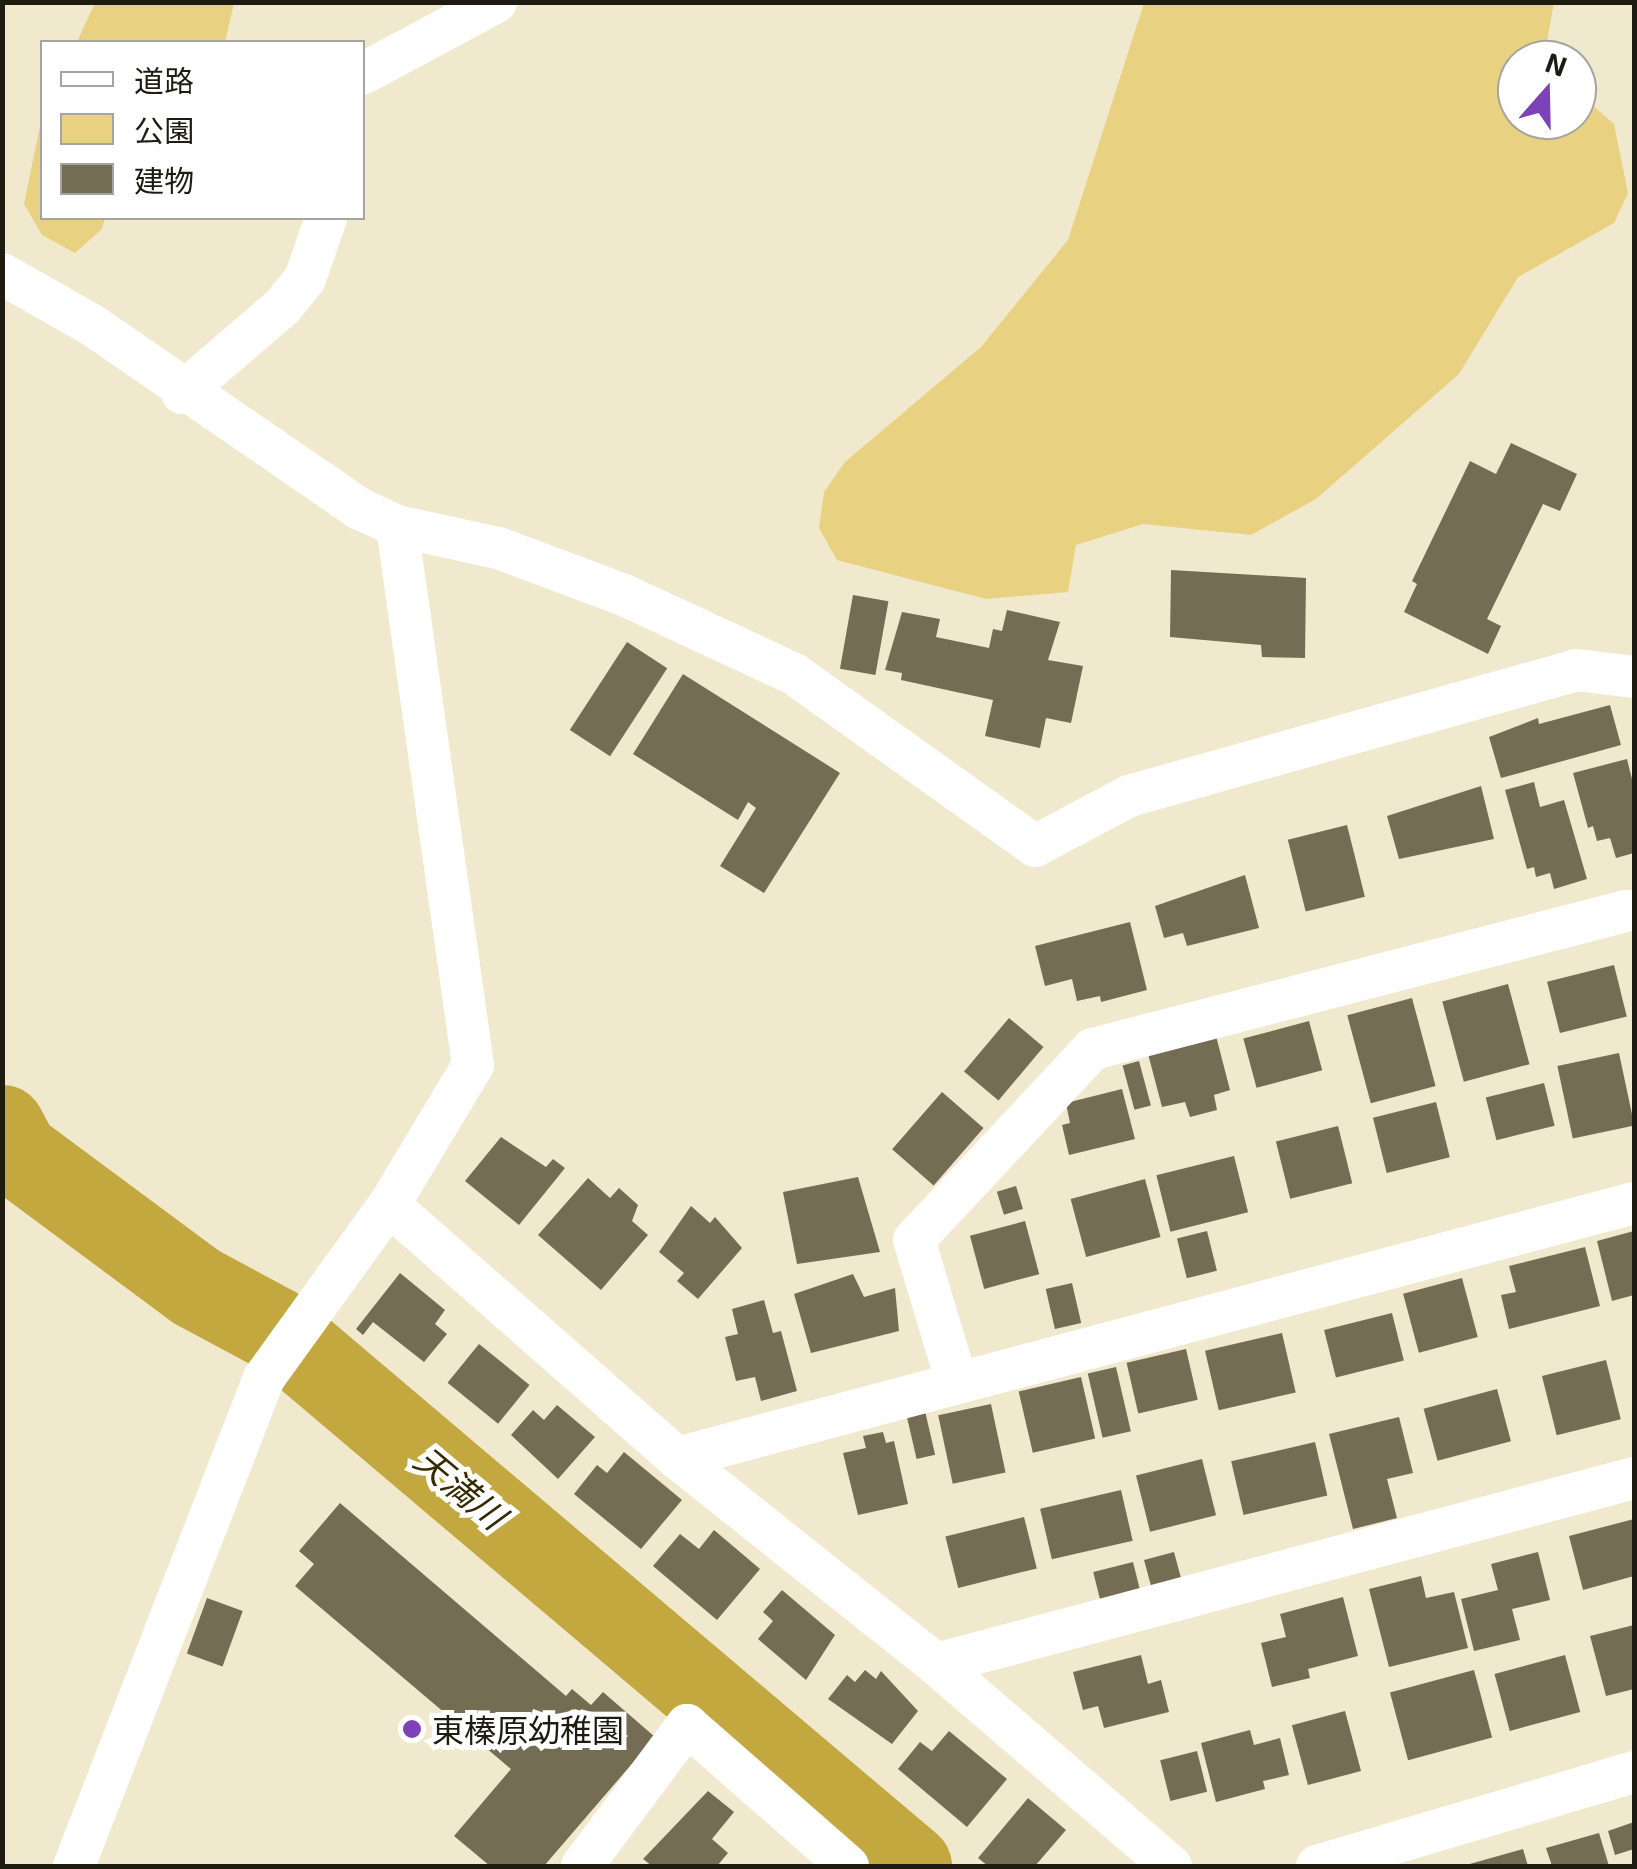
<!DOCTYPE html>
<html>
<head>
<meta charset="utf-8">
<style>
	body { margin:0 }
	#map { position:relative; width:1637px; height:1869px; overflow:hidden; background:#f1e9cd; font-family:"Exo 2","Noto Sans JP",sans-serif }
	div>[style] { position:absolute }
	.green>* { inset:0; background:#e8d181 }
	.river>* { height:85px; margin:-42.5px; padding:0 42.5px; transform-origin:42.5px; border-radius:42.5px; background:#c3a73f }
	.building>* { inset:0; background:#746d54; transform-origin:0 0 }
	.minor>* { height:42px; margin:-21px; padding:0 21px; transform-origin:21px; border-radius:21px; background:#fff }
	.dots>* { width:28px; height:28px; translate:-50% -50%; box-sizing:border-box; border:5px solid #fff; border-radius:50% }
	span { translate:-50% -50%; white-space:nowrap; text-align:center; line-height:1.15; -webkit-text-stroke:10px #fff; paint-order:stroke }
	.poi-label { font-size:32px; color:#1e1c11 }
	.left { translate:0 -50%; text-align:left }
	.water-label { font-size:35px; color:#352a00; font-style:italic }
	.frame { position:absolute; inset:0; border:5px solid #1e1c11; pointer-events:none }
	.legend { position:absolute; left:40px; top:40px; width:325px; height:180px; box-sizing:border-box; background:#fff; border:2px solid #a5a4a0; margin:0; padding:12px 18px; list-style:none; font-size:30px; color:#1e1c11 }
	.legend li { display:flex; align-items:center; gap:20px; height:50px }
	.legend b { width:50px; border:2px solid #a5a4a0 }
	.north { position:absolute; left:1497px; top:40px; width:100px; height:100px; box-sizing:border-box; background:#fff; border:2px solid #a5a4a0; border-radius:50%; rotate:20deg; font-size:28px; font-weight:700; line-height:40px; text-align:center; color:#1e1c11 }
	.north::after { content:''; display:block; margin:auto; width:35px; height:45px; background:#7e42b8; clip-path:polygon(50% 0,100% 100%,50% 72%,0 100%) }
</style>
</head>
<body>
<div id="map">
	<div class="green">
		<div style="clip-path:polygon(95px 3px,95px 2px,234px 3px,225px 42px,77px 42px)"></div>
		<div style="clip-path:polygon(1144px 3px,1554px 3px,1547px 40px,1554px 60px,1517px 60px,1517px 120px,1577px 120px,1577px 92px,1614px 124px,1628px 193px,1614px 223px,1518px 277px,1459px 374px,1316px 499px,1251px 535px,1143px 524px,1076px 545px,1068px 592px,986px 599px,837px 560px,819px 528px,824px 492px,845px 462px,981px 347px,1068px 240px)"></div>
		<div style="clip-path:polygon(42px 116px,42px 218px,105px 218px,102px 229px,75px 253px,42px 235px,24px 204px)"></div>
	</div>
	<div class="river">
		<div style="left:2px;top:1127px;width:30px;rotate:62deg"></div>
		<div style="left:16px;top:1153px;width:223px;rotate:36.6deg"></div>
		<div style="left:195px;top:1286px;width:91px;rotate:28.3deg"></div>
		<div style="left:275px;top:1329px;width:831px;rotate:40.26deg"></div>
	</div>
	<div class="building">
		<div style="clip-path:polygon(1511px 443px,1577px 474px,1560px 511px,1543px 504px,1487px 619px,1501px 626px,1488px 654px,1404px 612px,1417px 584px,1412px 581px,1470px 461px,1496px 474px)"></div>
		<div style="clip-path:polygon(1171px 570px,1306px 578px,1305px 658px,1262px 657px,1261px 645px,1170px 637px)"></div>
		<div style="left:853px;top:595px;width:36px;height:75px;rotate:10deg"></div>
		<div style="clip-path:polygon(1007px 610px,1060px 622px,1048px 660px,1083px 666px,1071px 723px,1046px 718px,1040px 748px,985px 736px,993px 700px,901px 680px,902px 673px,885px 670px,902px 612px,940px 619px,936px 637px,989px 648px,993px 629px,1002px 631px)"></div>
		<div style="left:627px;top:642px;width:48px;height:105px;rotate:33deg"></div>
		<div style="clip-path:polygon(683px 674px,840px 773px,764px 893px,720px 866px,756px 808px,748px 802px,738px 820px,633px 754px)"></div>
		<div style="clip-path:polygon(1610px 705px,1621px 745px,1501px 778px,1489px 737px,1538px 718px,1539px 724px)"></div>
		<div style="clip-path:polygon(1627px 759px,1634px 787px,1634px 853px,1616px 858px,1610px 838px,1597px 841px,1593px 826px,1588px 828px,1573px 773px)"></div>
		<div style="clip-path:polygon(1534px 782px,1540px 807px,1564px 800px,1587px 879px,1554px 889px,1550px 873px,1536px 877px,1534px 867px,1527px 869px,1505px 790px)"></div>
		<div style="clip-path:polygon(1481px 786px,1494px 839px,1399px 859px,1387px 816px)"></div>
		<div style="left:1347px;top:825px;width:74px;height:61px;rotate:76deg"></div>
		<div style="clip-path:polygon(1245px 875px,1259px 928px,1187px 946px,1183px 933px,1164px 938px,1155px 906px)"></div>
		<div style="clip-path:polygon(1130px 922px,1147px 990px,1101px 1002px,1100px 996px,1077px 1001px,1072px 979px,1045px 986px,1035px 946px)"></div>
		<div style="left:1614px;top:965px;width:53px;height:69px;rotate:76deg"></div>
		<div style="left:1508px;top:984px;width:83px;height:68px;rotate:75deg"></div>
		<div style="left:1412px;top:998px;width:91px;height:67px;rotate:75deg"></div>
		<div style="left:1009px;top:1018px;width:45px;height:70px;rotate:40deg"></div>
		<div style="left:1309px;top:1021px;width:51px;height:68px;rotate:75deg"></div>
		<div style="clip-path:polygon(1215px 1032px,1230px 1090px,1214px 1095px,1217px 1110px,1190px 1117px,1185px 1102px,1162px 1107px,1147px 1050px)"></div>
		<div style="left:1619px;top:1053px;width:74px;height:63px;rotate:78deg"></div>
		<div style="left:1139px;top:1061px;width:46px;height:17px;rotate:75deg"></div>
		<div style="left:1544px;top:1083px;width:44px;height:60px;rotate:76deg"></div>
		<div style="clip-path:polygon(1122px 1089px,1135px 1139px,1069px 1155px,1062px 1125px,1070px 1123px,1066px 1103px)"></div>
		<div style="left:942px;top:1092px;width:55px;height:76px;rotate:41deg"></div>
		<div style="left:1436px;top:1102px;width:57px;height:65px;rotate:76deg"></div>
		<div style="left:1338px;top:1126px;width:59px;height:64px;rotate:76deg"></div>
		<div style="clip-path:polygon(501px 1137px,546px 1167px,553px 1159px,565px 1168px,519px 1225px,465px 1181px)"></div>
		<div style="left:1234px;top:1156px;width:58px;height:80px;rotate:76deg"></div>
		<div style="clip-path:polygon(858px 1177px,880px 1252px,797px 1264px,783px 1192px)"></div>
		<div style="clip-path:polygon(588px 1178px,610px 1198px,619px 1188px,638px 1205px,632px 1221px,648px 1235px,601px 1290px,538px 1235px)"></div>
		<div style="left:1145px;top:1179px;width:60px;height:77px;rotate:75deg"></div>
		<div style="left:1016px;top:1186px;width:24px;height:20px;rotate:73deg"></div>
		<div style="clip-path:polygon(691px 1206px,710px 1223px,715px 1217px,742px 1248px,698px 1299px,677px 1281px,684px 1273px,659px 1252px)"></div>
		<div style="left:1025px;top:1221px;width:55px;height:57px;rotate:75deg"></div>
		<div style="left:1207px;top:1231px;width:41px;height:31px;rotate:76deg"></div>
		<div style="clip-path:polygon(1634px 1231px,1634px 1295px,1612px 1301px,1597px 1241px)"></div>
		<div style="clip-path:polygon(1585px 1247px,1600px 1306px,1509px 1329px,1501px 1295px,1516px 1292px,1509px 1266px)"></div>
		<div style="clip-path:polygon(400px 1273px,445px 1310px,435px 1324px,447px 1334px,424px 1362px,373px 1322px,363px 1335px,356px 1329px)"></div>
		<div style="clip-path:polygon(853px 1274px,864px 1297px,895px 1288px,899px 1331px,811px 1353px,794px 1294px)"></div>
		<div style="left:1462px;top:1278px;width:61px;height:61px;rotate:75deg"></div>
		<div style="left:1072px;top:1283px;width:41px;height:27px;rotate:77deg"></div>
		<div style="clip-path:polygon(764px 1300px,773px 1333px,781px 1331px,797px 1391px,761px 1401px,755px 1377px,736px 1381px,725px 1337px,738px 1334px,732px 1309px)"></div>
		<div style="left:1392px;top:1313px;width:49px;height:70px;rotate:76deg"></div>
		<div style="left:1282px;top:1333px;width:61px;height:79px;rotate:77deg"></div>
		<div style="left:479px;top:1344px;width:65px;height:50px;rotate:39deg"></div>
		<div style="left:1186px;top:1349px;width:52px;height:61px;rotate:77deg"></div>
		<div style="left:1606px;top:1360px;width:61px;height:66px;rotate:76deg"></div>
		<div style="left:1116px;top:1367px;width:66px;height:29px;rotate:77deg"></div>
		<div style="left:1081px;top:1377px;width:63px;height:64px;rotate:77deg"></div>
		<div style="left:1497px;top:1389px;width:54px;height:76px;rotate:75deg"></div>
		<div style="left:991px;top:1404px;width:70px;height:54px;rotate:78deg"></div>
		<div style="clip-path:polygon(557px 1405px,595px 1437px,558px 1479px,511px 1435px,533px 1410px,544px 1420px)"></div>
		<div style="left:925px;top:1411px;width:45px;height:19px;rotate:77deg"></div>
		<div style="clip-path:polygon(1399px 1417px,1413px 1473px,1387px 1479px,1397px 1518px,1353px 1529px,1329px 1434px)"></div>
		<div style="clip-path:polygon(883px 1432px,886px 1443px,894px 1441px,908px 1504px,858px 1515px,843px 1453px,866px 1448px,863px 1436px)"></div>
		<div style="left:1315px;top:1442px;width:55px;height:86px;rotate:77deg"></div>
		<div style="clip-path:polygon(624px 1452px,682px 1500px,641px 1549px,574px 1494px,597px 1465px,607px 1473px)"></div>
		<div style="left:1202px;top:1459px;width:58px;height:68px;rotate:76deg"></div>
		<div style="left:1121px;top:1490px;width:52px;height:83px;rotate:77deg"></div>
		<div style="clip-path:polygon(340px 1503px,566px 1696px,572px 1689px,591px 1705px,603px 1692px,655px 1737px,544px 1866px,490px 1866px,454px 1836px,511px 1769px,295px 1586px,314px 1564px,299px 1551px)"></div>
		<div style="left:1024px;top:1517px;width:53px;height:81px;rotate:76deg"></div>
		<div style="clip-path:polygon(1634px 1519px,1634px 1576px,1583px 1590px,1569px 1536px)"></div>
		<div style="clip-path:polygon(714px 1530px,760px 1569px,717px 1620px,653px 1566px,680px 1534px,699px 1549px)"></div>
		<div style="left:1174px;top:1552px;width:35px;height:31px;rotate:75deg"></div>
		<div style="clip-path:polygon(1538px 1552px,1550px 1600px,1512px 1609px,1520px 1640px,1474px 1651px,1461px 1599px,1498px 1590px,1491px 1564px)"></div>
		<div style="left:1133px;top:1562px;width:34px;height:41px;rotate:76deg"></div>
		<div style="clip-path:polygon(1421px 1576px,1426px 1598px,1454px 1592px,1468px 1648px,1389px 1667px,1369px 1589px)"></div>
		<div style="clip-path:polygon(782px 1590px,835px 1635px,806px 1680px,758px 1639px,773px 1621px,763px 1612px)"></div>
		<div style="clip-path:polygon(1343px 1597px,1358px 1656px,1308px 1669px,1310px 1678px,1272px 1687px,1261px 1643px,1286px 1637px,1280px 1614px)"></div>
		<div style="left:207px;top:1598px;width:38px;height:59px;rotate:20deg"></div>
		<div style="clip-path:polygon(1634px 1625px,1634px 1689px,1606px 1696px,1590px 1636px)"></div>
		<div style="clip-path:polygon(1141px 1655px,1148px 1684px,1161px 1680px,1169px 1712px,1104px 1728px,1098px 1706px,1083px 1710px,1073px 1672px)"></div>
		<div style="left:1565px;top:1655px;width:59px;height:73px;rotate:75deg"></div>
		<div style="clip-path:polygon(865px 1670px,876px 1679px,881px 1671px,918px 1711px,892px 1744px,828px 1699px,847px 1675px,855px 1682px)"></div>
		<div style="left:1474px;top:1670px;width:70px;height:87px;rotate:75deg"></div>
		<div style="left:1345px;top:1711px;width:62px;height:55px;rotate:75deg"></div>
		<div style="clip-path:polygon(1250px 1730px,1254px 1745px,1280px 1738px,1289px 1775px,1263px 1781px,1265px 1789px,1216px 1802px,1201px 1743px)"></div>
		<div style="clip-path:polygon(949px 1731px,1007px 1779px,967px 1827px,898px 1769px,920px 1742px,932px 1751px)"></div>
		<div style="left:1197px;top:1751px;width:42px;height:38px;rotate:76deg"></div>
		<div style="clip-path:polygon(708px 1791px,734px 1812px,712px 1839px,728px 1853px,717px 1866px,652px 1866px,643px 1859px)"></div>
		<div style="clip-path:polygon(1028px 1798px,1066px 1830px,1035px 1866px,988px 1866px,978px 1858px)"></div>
		<div style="clip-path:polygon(1634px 1822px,1634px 1849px,1615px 1855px,1608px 1831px)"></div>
		<div style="clip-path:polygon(1599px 1833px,1609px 1866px,1552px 1866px,1546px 1848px)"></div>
		<div style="clip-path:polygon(1523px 1849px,1528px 1866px,1466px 1866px,1466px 1865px)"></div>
	</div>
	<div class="minor">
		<div style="left:362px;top:74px;width:152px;rotate:-28.2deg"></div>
		<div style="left:2px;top:274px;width:103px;rotate:29.5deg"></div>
		<div style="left:92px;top:325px;width:325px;rotate:34.5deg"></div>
		<div style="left:360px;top:509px;width:41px;rotate:24.7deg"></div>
		<div style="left:397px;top:526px;width:103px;rotate:12.3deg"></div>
		<div style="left:498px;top:548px;width:134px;rotate:20.5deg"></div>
		<div style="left:624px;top:595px;width:187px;rotate:24.9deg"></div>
		<div style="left:794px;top:674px;width:296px;rotate:35.5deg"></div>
		<div style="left:1035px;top:846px;width:106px;rotate:-28deg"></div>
		<div style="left:1129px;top:796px;width:464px;rotate:-15.7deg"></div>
		<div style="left:1576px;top:670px;width:58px;rotate:6.9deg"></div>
		<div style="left:182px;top:393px;width:133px;rotate:-40.7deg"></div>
		<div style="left:283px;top:306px;width:35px;rotate:-51deg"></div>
		<div style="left:305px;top:279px;width:65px;rotate:-71deg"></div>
		<div style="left:389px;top:1205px;width:383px;rotate:41.3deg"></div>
		<div style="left:677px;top:1458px;width:331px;rotate:38.5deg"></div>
		<div style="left:936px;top:1664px;width:310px;rotate:40.7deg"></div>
		<div style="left:957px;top:1383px;width:149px;rotate:-106.7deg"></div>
		<div style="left:914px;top:1240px;width:262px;rotate:-46.9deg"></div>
		<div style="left:1093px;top:1049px;width:551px;rotate:-14.52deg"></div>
		<div style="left:677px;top:1458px;width:990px;rotate:-14.92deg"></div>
		<div style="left:936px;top:1664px;width:722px;rotate:-14.92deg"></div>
		<div style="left:74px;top:1866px;width:524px;rotate:-68.73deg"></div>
		<div style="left:264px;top:1378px;width:213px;rotate:-54.2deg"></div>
		<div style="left:389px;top:1205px;width:163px;rotate:-59deg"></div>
		<div style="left:473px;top:1065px;width:544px;rotate:-98.03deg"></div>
		<div style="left:582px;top:1866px;width:176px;rotate:-53.3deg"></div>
		<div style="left:687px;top:1725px;width:214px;rotate:41.2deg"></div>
		<div style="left:1317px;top:1866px;width:331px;rotate:-16.5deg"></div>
	</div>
	<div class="dots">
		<div style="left:412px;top:1729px;background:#7e42b8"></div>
	</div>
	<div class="poi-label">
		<span class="left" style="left:432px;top:1729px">東榛原幼稚園</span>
	</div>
	<div class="water-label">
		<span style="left:461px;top:1487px;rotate:40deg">天満川</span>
	</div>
	<div class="frame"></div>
	<ul class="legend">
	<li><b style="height:12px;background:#fff"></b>道路</li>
	<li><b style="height:28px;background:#e8d181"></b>公園</li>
	<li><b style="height:28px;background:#746d54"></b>建物</li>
	</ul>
	<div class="north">N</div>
</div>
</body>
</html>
